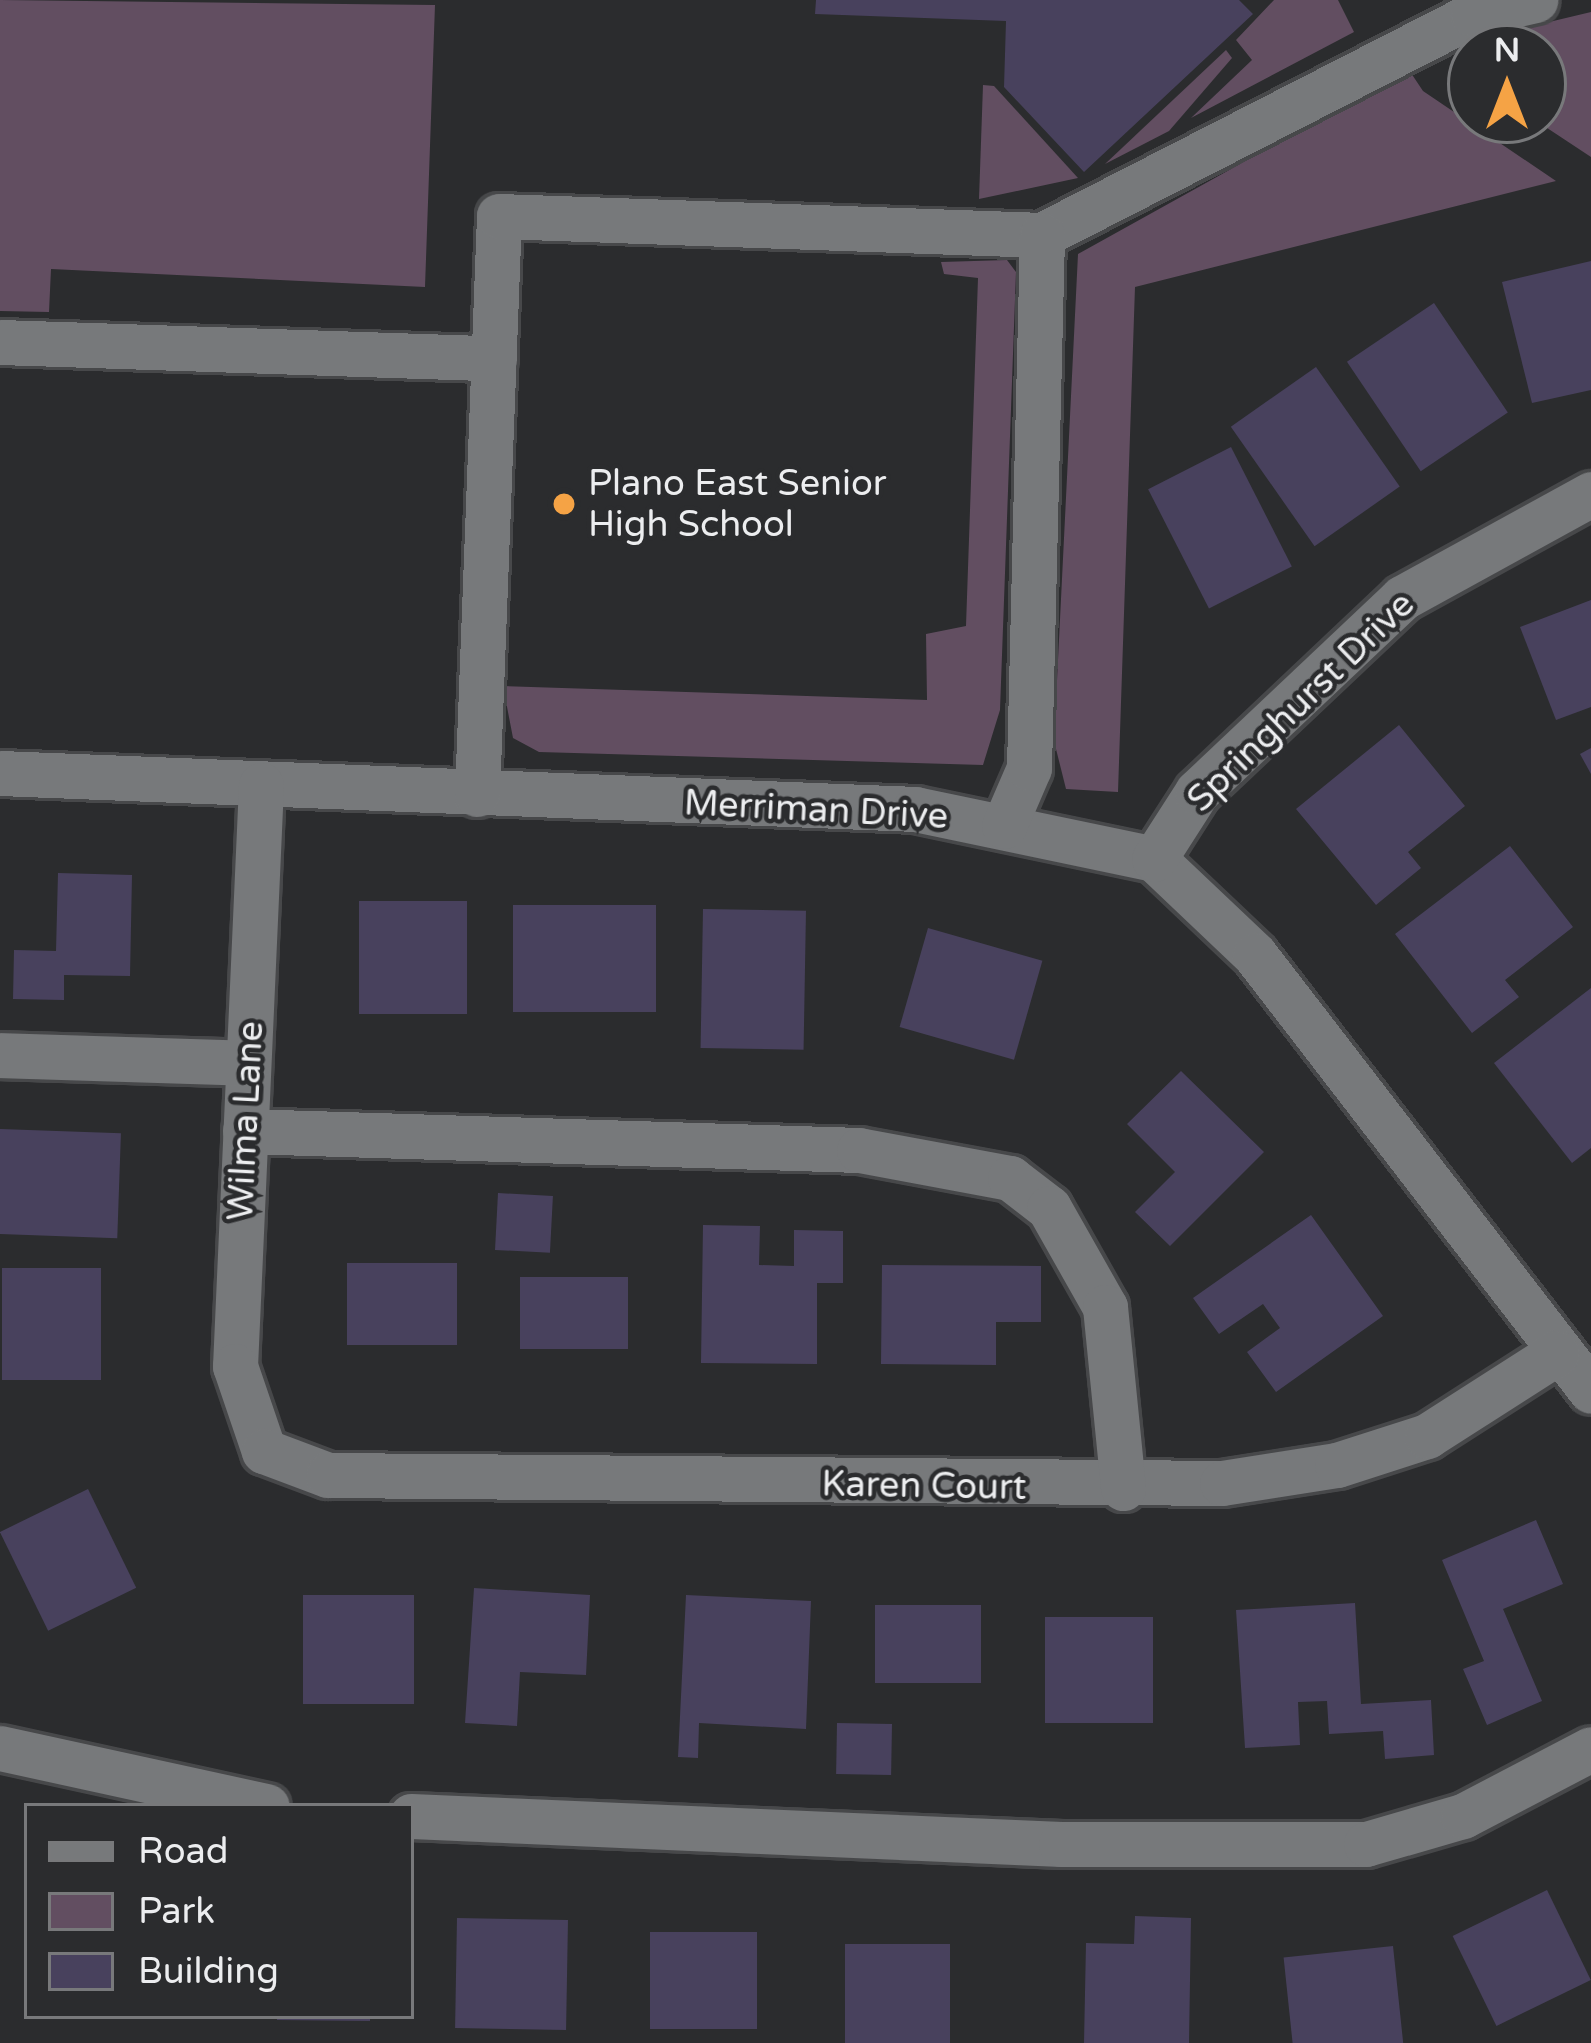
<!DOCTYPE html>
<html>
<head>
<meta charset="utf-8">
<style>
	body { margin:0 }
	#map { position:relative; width:1591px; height:2043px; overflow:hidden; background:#2b2c2e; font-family:"Varela Round",sans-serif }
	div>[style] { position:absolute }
	.green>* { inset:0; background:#624e61 }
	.building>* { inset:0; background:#48415d; transform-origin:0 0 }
	.roads { filter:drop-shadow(3px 0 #47484a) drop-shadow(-3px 0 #47484a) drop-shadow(0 3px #47484a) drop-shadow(0 -3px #47484a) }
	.minor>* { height:45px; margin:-22.5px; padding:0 22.5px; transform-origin:22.5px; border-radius:22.5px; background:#77797b }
	.dots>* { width:33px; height:33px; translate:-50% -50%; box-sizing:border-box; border:6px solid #2b2c2e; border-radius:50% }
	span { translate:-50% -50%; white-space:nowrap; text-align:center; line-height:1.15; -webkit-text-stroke:9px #2b2c2e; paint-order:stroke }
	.poi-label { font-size:36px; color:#ecedef }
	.left { translate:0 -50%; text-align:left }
	.street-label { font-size:36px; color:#ecedef }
	.legend { position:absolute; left:24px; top:1803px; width:390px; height:216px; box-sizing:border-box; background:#2b2c2e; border:3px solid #78797b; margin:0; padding:15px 21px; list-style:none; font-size:36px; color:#ecedef }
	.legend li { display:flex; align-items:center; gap:24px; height:60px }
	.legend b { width:60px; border:3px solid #78797b }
	.north { position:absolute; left:1447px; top:24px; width:120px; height:120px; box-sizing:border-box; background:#2b2c2e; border:3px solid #78797b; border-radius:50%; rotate:0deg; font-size:33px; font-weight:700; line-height:48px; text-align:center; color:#ecedef }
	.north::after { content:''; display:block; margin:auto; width:42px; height:54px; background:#f5a345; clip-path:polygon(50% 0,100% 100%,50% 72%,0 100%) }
</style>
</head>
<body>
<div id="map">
	<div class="green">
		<div style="clip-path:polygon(0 0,435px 5px,425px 287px,51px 269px,49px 312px,0 311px)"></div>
		<div style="clip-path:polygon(1274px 0,1338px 0,1354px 32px,1191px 118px,1252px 60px,1236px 40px)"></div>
		<div style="clip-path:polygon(1591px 12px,1591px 157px,1535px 120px,1543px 48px,1471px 48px,1471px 76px,1457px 44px)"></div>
		<div style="clip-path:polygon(1226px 50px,1232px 58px,1169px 131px,1105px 164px)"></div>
		<div style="clip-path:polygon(1409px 70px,1423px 91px,1556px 181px,1135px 287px,1118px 792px,1066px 789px,1054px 741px,1078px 254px)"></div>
		<div style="clip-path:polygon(983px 85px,994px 86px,1078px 178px,979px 199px)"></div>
		<div style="clip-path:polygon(1007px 260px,1016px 272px,1000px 710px,983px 765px,539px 752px,513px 738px,503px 686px,927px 700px,926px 634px,966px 626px,978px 278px,944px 274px,941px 262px)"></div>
	</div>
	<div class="building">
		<div style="clip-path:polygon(816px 0,1239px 0,1253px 14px,1084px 172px,1004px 87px,1006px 21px,815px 14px)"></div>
		<div style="clip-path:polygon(1591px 261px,1591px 390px,1532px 403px,1502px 282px)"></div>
		<div style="left:1434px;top:303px;width:132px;height:105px;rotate:56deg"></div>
		<div style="left:1316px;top:367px;width:146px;height:104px;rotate:55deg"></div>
		<div style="left:1231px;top:447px;width:134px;height:93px;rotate:63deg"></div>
		<div style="clip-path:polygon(1591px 600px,1591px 707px,1556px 720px,1520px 627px)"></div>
		<div style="clip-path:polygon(1399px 725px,1465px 806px,1408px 852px,1421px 868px,1376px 905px,1296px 809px)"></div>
		<div style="clip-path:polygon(1591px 748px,1591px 774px,1580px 754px)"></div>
		<div style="clip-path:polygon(1510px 846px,1573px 927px,1505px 980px,1519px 997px,1472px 1033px,1395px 934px)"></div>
		<div style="clip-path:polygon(58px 873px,132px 875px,130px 976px,64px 975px,64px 1000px,13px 999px,14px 950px,56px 951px)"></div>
		<div style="left:359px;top:901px;width:108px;height:113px"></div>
		<div style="left:513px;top:905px;width:143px;height:107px"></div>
		<div style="left:703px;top:909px;width:103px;height:139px;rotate:1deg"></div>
		<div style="left:928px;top:928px;width:119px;height:103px;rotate:16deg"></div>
		<div style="clip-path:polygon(1591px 988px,1591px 1148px,1572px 1163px,1494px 1063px)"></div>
		<div style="clip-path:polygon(1181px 1071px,1264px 1152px,1170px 1246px,1135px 1212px,1175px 1172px,1127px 1124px)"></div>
		<div style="left:0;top:1129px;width:121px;height:105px;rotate:2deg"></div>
		<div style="left:498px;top:1193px;width:55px;height:57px;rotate:3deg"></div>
		<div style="clip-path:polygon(1311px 1215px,1383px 1316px,1276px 1392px,1247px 1352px,1280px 1328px,1263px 1304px,1219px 1334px,1193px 1298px)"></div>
		<div style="clip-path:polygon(703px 1225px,760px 1226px,759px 1265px,794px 1266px,794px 1230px,843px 1231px,843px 1283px,817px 1283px,817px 1364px,701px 1363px)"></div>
		<div style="left:347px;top:1263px;width:110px;height:82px"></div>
		<div style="clip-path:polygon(882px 1265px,1041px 1266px,1041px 1322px,996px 1322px,996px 1365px,881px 1364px)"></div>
		<div style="left:2px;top:1268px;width:99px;height:112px"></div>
		<div style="left:520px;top:1277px;width:108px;height:72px"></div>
		<div style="left:88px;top:1489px;width:110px;height:98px;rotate:64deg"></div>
		<div style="clip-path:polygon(1536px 1520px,1563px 1584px,1503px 1609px,1542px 1701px,1487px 1725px,1463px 1669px,1484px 1661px,1442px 1560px)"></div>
		<div style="clip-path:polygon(474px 1588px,590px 1595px,586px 1675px,520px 1672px,517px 1726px,465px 1723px)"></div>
		<div style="left:303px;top:1595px;width:111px;height:109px"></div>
		<div style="clip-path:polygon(686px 1595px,811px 1601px,806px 1729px,699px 1723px,698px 1758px,678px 1757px)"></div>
		<div style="clip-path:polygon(1355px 1603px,1361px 1704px,1431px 1700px,1434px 1755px,1385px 1759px,1383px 1731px,1329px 1734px,1327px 1701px,1298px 1702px,1300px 1745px,1245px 1748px,1236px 1610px)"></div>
		<div style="left:875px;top:1605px;width:106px;height:78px"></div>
		<div style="left:1045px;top:1617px;width:108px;height:106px"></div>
		<div style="left:837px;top:1723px;width:55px;height:51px;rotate:1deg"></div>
		<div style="left:1547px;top:1890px;width:100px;height:105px;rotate:64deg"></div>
		<div style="clip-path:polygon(1135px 1916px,1191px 1918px,1189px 2043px,1084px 2043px,1086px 1943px,1134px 1944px)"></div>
		<div style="left:457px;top:1918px;width:111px;height:110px;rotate:1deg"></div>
		<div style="left:650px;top:1932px;width:107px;height:97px"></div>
		<div style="left:845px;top:1944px;width:105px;height:99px"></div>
		<div style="left:1393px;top:1946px;width:98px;height:110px;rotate:84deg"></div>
		<div style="clip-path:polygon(277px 2016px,370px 2016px,370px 2021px,277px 2020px)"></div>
	</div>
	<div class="roads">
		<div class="minor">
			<div style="left:0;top:342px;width:494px;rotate:1.9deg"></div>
			<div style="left:0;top:773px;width:916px;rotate:2.25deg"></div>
			<div style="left:915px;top:809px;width:244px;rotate:11.8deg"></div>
			<div style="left:1154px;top:859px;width:139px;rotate:43.5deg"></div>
			<div style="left:1255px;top:955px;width:550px;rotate:52.38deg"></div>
			<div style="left:261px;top:785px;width:582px;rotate:92.56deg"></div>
			<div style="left:235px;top:1366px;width:90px;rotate:71.2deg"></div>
			<div style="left:264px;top:1451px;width:68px;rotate:20.6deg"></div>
			<div style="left:328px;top:1475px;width:894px;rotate:0.51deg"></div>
			<div style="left:1222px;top:1483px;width:116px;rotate:-8.9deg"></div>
			<div style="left:1337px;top:1465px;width:95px;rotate:-17.9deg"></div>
			<div style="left:1427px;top:1436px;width:154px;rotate:-32.6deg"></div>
			<div style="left:477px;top:794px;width:578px;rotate:-87.82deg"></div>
			<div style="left:499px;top:216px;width:543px;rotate:2deg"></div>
			<div style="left:1042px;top:235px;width:484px;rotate:-27.1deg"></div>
			<div style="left:1473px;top:14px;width:64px;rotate:-12.7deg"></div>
			<div style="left:1004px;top:826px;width:63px;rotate:-66.7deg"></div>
			<div style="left:1029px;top:768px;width:533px;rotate:-88.6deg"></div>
			<div style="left:1154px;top:859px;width:80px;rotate:-57.3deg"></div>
			<div style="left:1197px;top:792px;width:282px;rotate:-43.4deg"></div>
			<div style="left:1402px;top:598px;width:216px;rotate:-28.8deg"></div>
			<div style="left:0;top:1055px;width:248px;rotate:1.8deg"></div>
			<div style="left:245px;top:1131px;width:614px;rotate:1.77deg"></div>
			<div style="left:859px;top:1150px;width:154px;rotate:10.5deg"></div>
			<div style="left:1010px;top:1178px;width:49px;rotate:37.6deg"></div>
			<div style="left:1049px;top:1208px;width:114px;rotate:60.5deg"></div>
			<div style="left:1105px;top:1307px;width:182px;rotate:84.3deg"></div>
			<div style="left:0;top:1748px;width:273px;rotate:12.3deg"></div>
			<div style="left:411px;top:1816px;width:651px;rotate:2.47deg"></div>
			<div style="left:1061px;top:1844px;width:305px"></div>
			<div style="left:1366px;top:1844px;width:101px;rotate:-16.1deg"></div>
			<div style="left:1463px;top:1816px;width:144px;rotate:-27.6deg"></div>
		</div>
	</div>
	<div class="dots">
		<div style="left:564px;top:504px;background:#f5a345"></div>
	</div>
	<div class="poi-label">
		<span class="left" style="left:588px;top:504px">Plano East Senior<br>High School</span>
	</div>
	<div class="street-label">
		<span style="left:1301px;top:702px;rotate:-44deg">Springhurst Drive</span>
		<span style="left:816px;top:810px;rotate:3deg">Merriman Drive</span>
		<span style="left:246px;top:1121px;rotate:-87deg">Wilma Lane</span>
		<span style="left:924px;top:1486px;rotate:1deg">Karen Court</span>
	</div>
	<ul class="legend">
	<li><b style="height:15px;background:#77797b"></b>Road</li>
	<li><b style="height:33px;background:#624e61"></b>Park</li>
	<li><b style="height:33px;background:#48415d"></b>Building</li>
	</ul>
	<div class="north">N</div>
</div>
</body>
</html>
